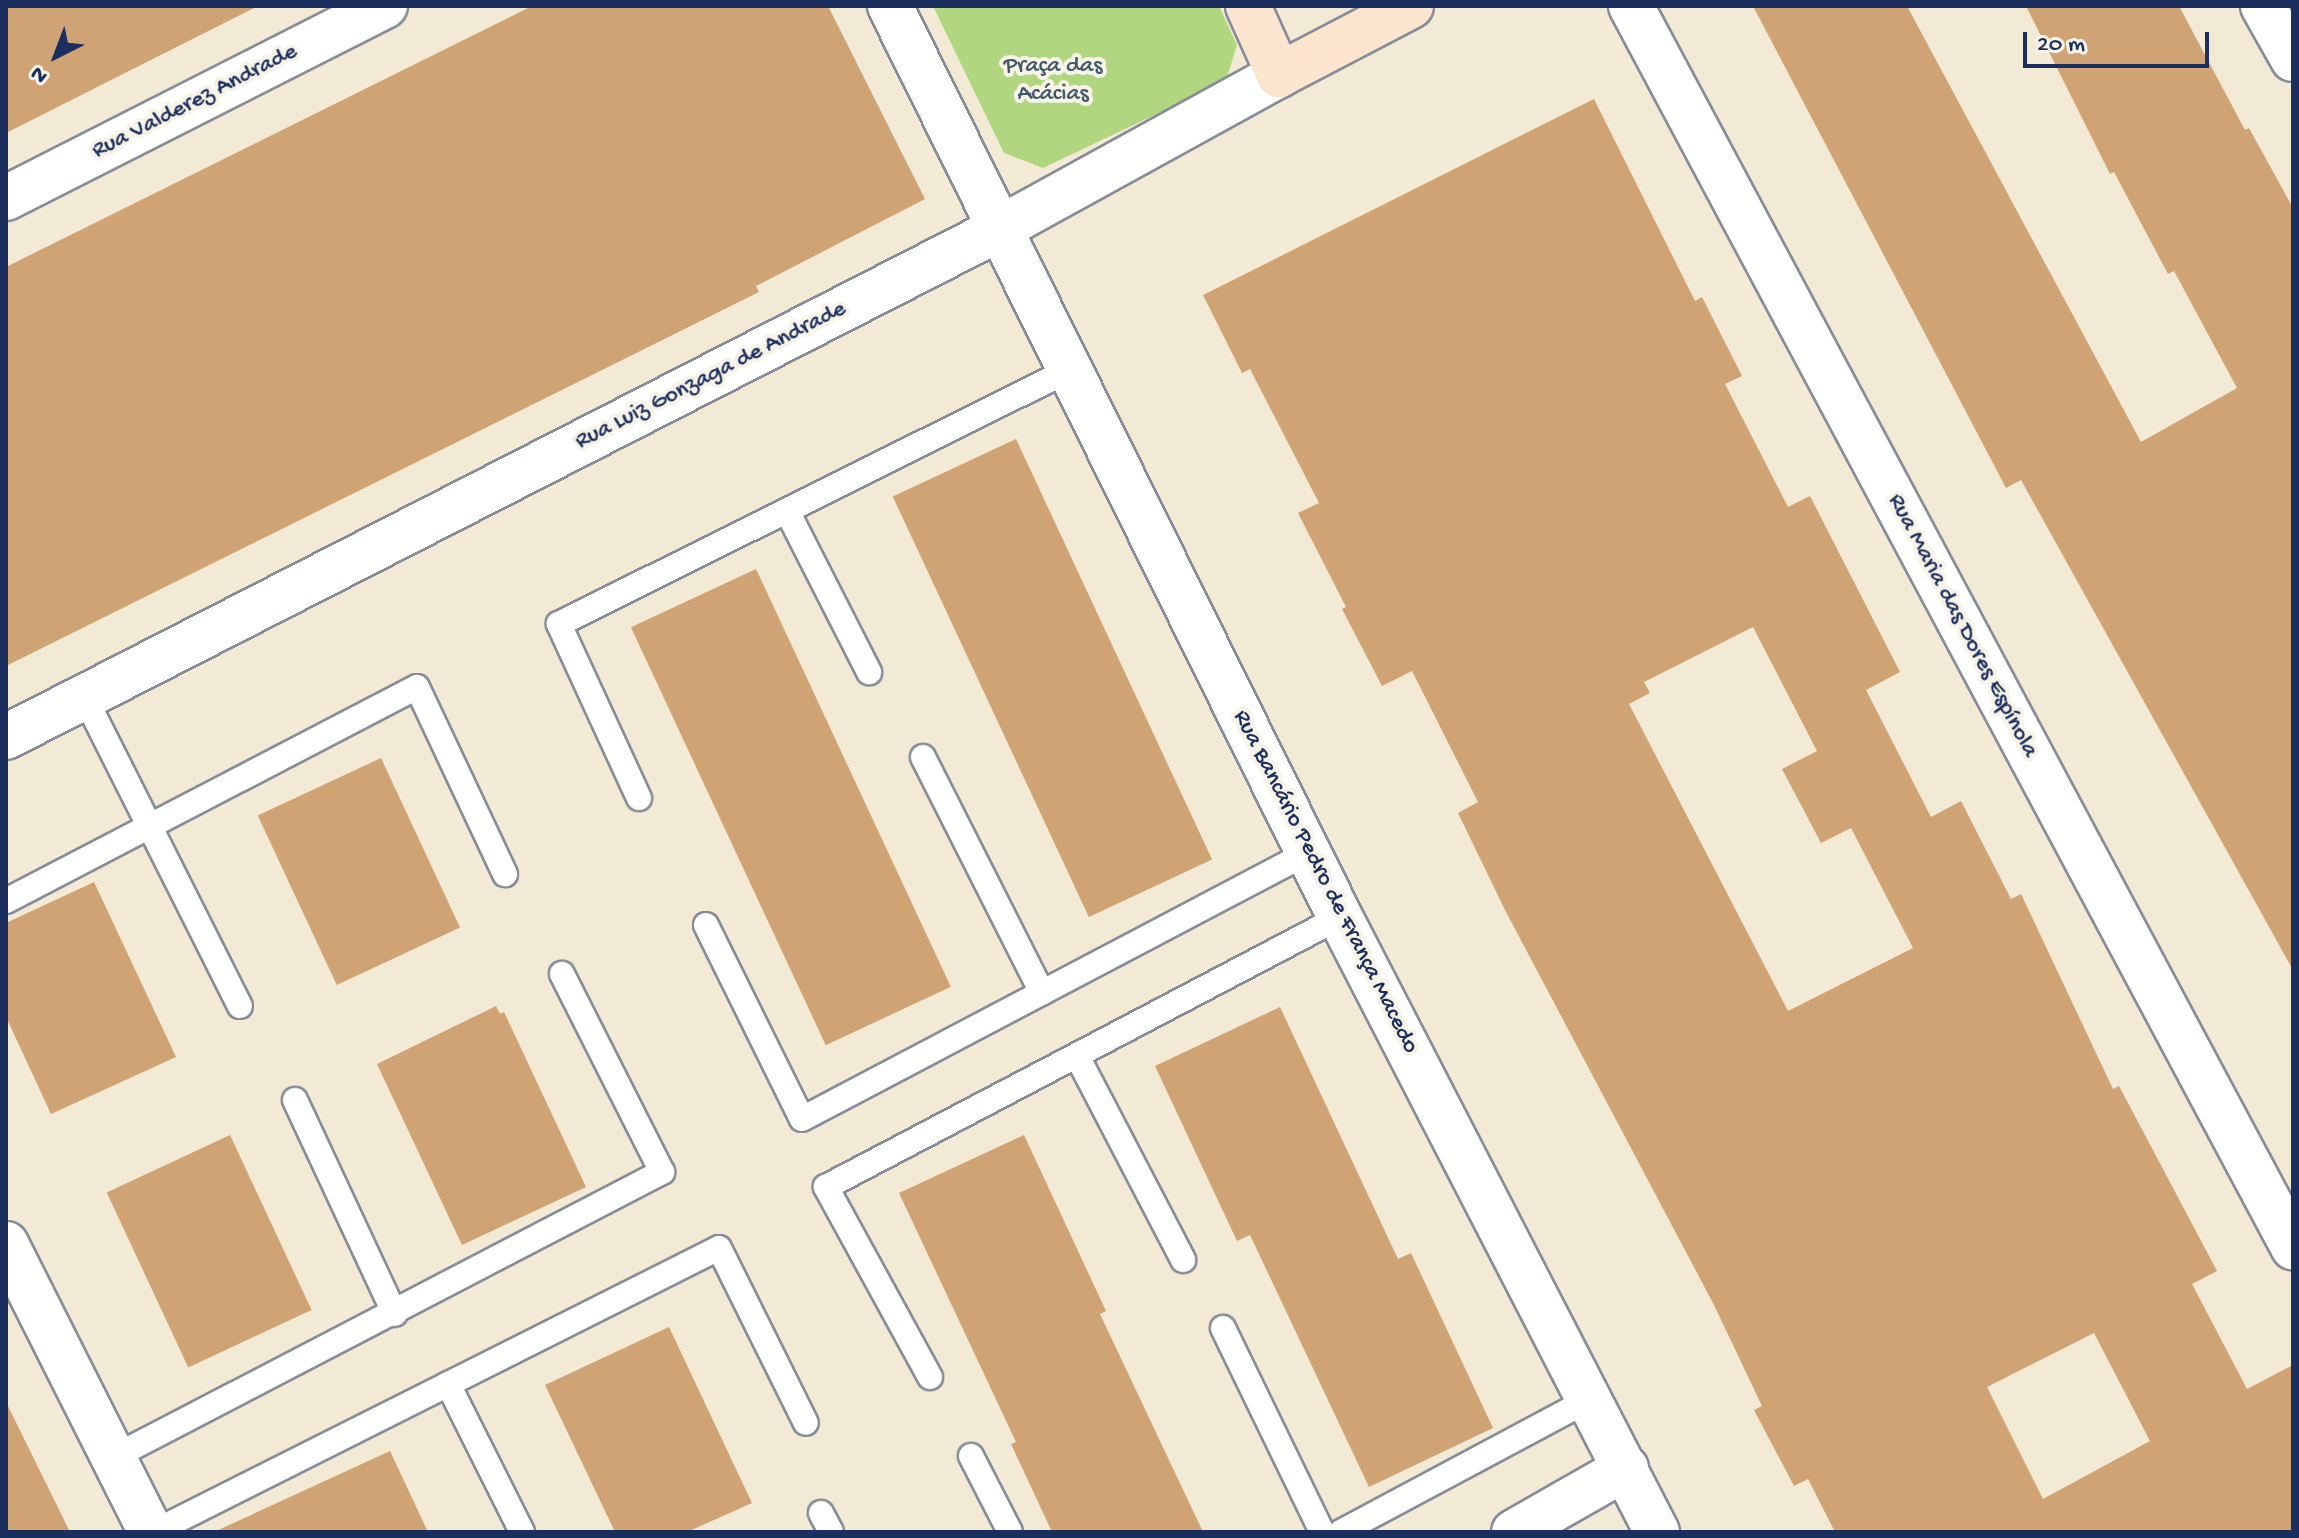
<!DOCTYPE html>
<html>
<head>
<meta charset="utf-8">
<style>
	body { margin:0 }
	#map { position:relative; width:2299px; height:1538px; overflow:hidden; background:#f2ead4; font-family:"Gochi Hand",sans-serif }
	div>[style] { position:absolute }
	.green>* { inset:0; background:#b0d680 }
	.building>* { inset:0; background:#cfa373; transform-origin:0 0 }
	.roads { filter:drop-shadow(2px 0 #868c99) drop-shadow(-2px 0 #868c99) drop-shadow(0 2px #868c99) drop-shadow(0 -2px #868c99) }
	.lane>* { height:24px; margin:-12px; padding:0 12px; transform-origin:12px; border-radius:12px; background:#fff }
	.street>* { height:44px; margin:-22px; padding:0 22px; transform-origin:22px; border-radius:22px; background:#fff }
	.secondary>* { height:44px; margin:-22px; padding:0 22px; transform-origin:22px; border-radius:22px; background:#fbe5cf }
	span { translate:-50% -50%; white-space:nowrap; text-align:center; line-height:1.15; -webkit-text-stroke:8px #f7f3e8; paint-order:stroke }
	.park-label { font-size:24px; color:#405966 }
	.street-label { font-size:24px; color:#1b2f5e }
	.frame { position:absolute; inset:0; border:8px solid #1b2f5e; pointer-events:none }
	.north { position:absolute; left:16px; top:16px; width:80px; height:80px; -webkit-text-stroke:6px #f7f3e8; paint-order:stroke; rotate:222deg; font-size:22px; font-weight:700; line-height:32px; text-align:center; color:#1b2f5e }
	.north::after { content:''; display:block; margin:auto; width:28px; height:36px; background:#1b2f5e; clip-path:polygon(50% 0,100% 100%,50% 72%,0 100%) }
	.scale { position:absolute; left:2023px; top:32px; width:186px; height:36px; box-sizing:border-box; border:4px solid #1b2f5e; border-top:0; padding-left:10px; font-size:24px; line-height:28px; white-space:nowrap; color:#1b2f5e; -webkit-text-stroke:6px #f7f3e8; paint-order:stroke }
</style>
</head>
<body>
<div id="map">
	<div class="green">
		<div style="clip-path:polygon(933px 6px,1219px 6px,1237px 45px,1226px 81px,1043px 168px,1004px 153px)"></div>
	</div>
	<div class="building">
		<div style="clip-path:polygon(6px 6px,258px 6px,6px 133px)"></div>
		<div style="clip-path:polygon(532px 6px,828px 6px,925px 199px,756px 286px,759px 292px,6px 666px,6px 267px)"></div>
		<div style="clip-path:polygon(1753px 6px,1907px 6px,2141px 442px,2237px 388px,2174px 271px,2168px 274px,2114px 172px,2110px 174px,2026px 6px,2179px 6px,2245px 130px,2249px 128px,2293px 208px,2293px 970px,2021px 480px,2006px 488px)"></div>
		<div style="clip-path:polygon(evenodd,1594px 99px,1695px 301px,1702px 297px,1742px 376px,1725px 384px,1788px 507px,1810px 496px,1900px 672px,1866px 690px,1931px 817px,1961px 801px,2011px 899px,2021px 894px,2113px 1089px,2119px 1086px,2217px 1271px,2192px 1284px,2247px 1389px,2293px 1365px,2293px 1532px,1835px 1532px,1808px 1479px,1794px 1486px,1754px 1410px,1762px 1406px,1714px 1305px,1505px 910px,1458px 813px,1478px 802px,1412px 671px,1382px 686px,1342px 609px,1346px 607px,1298px 513px,1319px 503px,1250px 369px,1242px 373px,1203px 295px,1594px 99px,1753px 627px,1817px 751px,1782px 769px,1821px 843px,1851px 828px,1913px 948px,1788px 1011px,1629px 704px,1650px 693px,1644px 682px,1753px 627px,1594px 99px,2094px 1333px,2150px 1441px,2043px 1499px,1987px 1387px,2094px 1333px)"></div>
		<div style="left:1016px;top:439px;width:464px;height:136px;rotate:65deg"></div>
		<div style="left:756px;top:569px;width:461px;height:138px;rotate:65deg"></div>
		<div style="left:381px;top:758px;width:187px;height:136px;rotate:65deg"></div>
		<div style="clip-path:polygon(94px 882px,176px 1057px,51px 1114px,6px 1017px,6px 923px)"></div>
		<div style="clip-path:polygon(496px 1006px,500px 1014px,504px 1012px,586px 1187px,462px 1245px,377px 1064px)"></div>
		<div style="clip-path:polygon(1280px 1007px,1398px 1259px,1411px 1253px,1493px 1428px,1369px 1487px,1250px 1235px,1237px 1241px,1155px 1066px)"></div>
		<div style="left:230px;top:1135px;width:193px;height:136px;rotate:65deg"></div>
		<div style="clip-path:polygon(1024px 1135px,1106px 1311px,1100px 1314px,1203px 1532px,1052px 1532px,1011px 1444px,1016px 1442px,899px 1193px)"></div>
		<div style="clip-path:polygon(669px 1327px,752px 1503px,687px 1532px,615px 1532px,545px 1385px)"></div>
		<div style="clip-path:polygon(6px 1402px,70px 1532px,6px 1532px)"></div>
		<div style="clip-path:polygon(390px 1451px,428px 1532px,214px 1532px)"></div>
	</div>
	<div class="roads">
		<div class="lane">
			<div style="left:787px;top:511px;width:181px;rotate:63deg"></div>
			<div style="left:84px;top:696px;width:347px;rotate:63.3deg"></div>
			<div style="left:923px;top:757px;width:264px;rotate:63.2deg"></div>
			<div style="left:639px;top:798px;width:192px;rotate:-114.7deg"></div>
			<div style="left:559px;top:624px;width:570px;rotate:-26.48deg"></div>
			<div style="left:6px;top:901px;width:463px;rotate:-27.5deg"></div>
			<div style="left:417px;top:687px;width:207px;rotate:64.8deg"></div>
			<div style="left:706px;top:925px;width:216px;rotate:63.7deg"></div>
			<div style="left:802px;top:1119px;width:573px;rotate:-27.77deg"></div>
			<div style="left:1077px;top:1056px;width:230px;rotate:62.5deg"></div>
			<div style="left:295px;top:1100px;width:236px;rotate:65deg"></div>
			<div style="left:1223px;top:1328px;width:227px;rotate:64.1deg"></div>
			<div style="left:930px;top:1377px;width:217px;rotate:-118.7deg"></div>
			<div style="left:826px;top:1187px;width:581px;rotate:-27.71deg"></div>
			<div style="left:448px;top:1384px;width:165px;rotate:63.4deg"></div>
			<div style="left:971px;top:1456px;width:85px;rotate:62.8deg"></div>
			<div style="left:114px;top:1457px;width:618px;rotate:-27.48deg"></div>
			<div style="left:662px;top:1172px;width:222px;rotate:-116.8deg"></div>
			<div style="left:821px;top:1513px;width:21px;rotate:62deg"></div>
			<div style="left:154px;top:1532px;width:632px;rotate:-26.69deg"></div>
			<div style="left:719px;top:1248px;width:195px;rotate:63.6deg"></div>
			<div style="left:1341px;top:1532px;width:285px;rotate:-28.1deg"></div>
		</div>
		<div class="street">
			<div style="left:890px;top:6px;width:1016px;rotate:63.71deg"></div>
			<div style="left:1340px;top:917px;width:692px;rotate:62.73deg"></div>
			<div style="left:1631px;top:6px;width:1407px;rotate:61.92deg"></div>
			<div style="left:2263px;top:6px;width:61px;rotate:60.5deg"></div>
			<div style="left:6px;top:198px;width:425px;rotate:-26.9deg"></div>
			<div style="left:6px;top:737px;width:1113px;rotate:-27.09deg"></div>
			<div style="left:997px;top:230px;width:322px;rotate:-28.8deg"></div>
			<div style="left:6px;top:1244px;width:322px;rotate:63.3deg"></div>
			<div style="left:1514px;top:1532px;width:129px;rotate:-29.7deg"></div>
		</div>
		<div class="secondary">
			<div style="left:1248px;top:6px;width:76px;rotate:65.8deg"></div>
			<div style="left:1279px;top:75px;width:149px;rotate:-27.6deg"></div>
		</div>
	</div>
	<div class="park-label">
		<span style="left:1053px;top:81px">Praça das<br>Acácias</span>
	</div>
	<div class="street-label">
		<span style="left:195px;top:102px;rotate:-27deg">Rua Valderez Andrade</span>
		<span style="left:711px;top:376px;rotate:-27deg">Rua Luiz Gonzaga de Andrade</span>
		<span style="left:1962px;top:626px;rotate:62deg">Rua Maria das Dores Espínola</span>
		<span style="left:1325px;top:882px;rotate:63deg">Rua Bancário Pedro de França Macedo</span>
	</div>
	<div class="frame"></div>
	<div class="north">N</div>
	<div class="scale">20 m</div>
</div>
</body>
</html>
